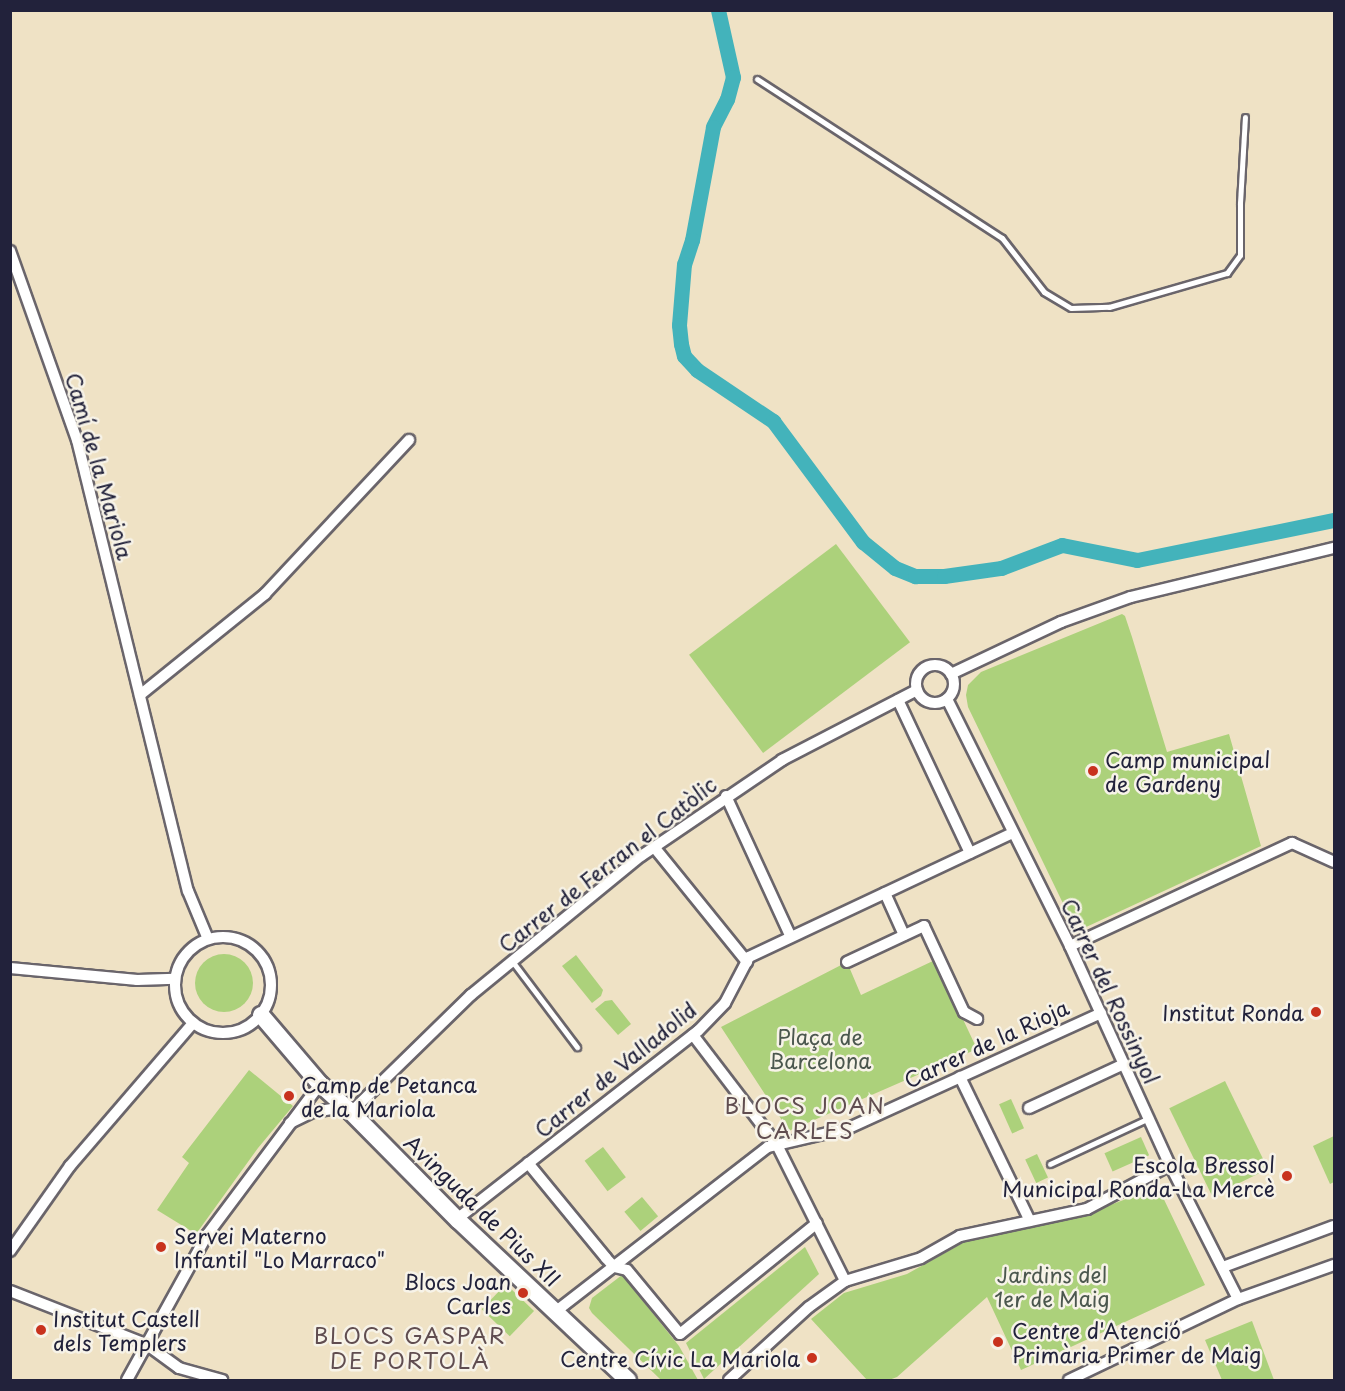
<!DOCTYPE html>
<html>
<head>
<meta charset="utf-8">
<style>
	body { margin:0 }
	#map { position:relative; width:1345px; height:1391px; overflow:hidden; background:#efe2c5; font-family:"Playpen Sans",sans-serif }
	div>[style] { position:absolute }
	.green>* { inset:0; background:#acd17b; transform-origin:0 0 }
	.round { border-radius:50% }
	.canal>* { height:15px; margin:-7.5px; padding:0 7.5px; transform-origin:7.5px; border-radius:7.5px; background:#43b3bb }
	.roads { filter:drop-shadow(2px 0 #6a656b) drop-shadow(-2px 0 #6a656b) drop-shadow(0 2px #6a656b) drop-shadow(0 -2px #6a656b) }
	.lane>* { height:5px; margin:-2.5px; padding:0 2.5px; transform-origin:2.5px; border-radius:2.5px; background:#fff }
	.street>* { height:10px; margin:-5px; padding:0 5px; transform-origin:5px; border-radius:5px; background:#fff }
	.street>.ring { margin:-5px; padding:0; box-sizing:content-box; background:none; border:10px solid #fff; border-radius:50% }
	.secondary>* { height:16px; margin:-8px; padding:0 8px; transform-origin:8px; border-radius:8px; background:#fff }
	.dots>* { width:16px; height:16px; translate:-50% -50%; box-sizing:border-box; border:3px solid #f7f3e8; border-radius:50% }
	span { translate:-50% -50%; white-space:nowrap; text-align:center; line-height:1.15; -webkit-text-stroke:5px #f7f3e8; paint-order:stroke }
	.street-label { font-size:21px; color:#22223b }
	.poi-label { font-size:21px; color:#22223b }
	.left { translate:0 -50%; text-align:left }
	.right { translate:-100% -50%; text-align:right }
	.park-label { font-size:21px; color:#4b574e }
	.neighbourhood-label { font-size:22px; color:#604d50; letter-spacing:1.5px }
	.frame { position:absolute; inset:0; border:12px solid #22223b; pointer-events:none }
</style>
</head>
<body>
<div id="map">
	<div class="green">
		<div style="left:836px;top:544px;width:123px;height:184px;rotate:53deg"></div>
		<div style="clip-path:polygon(1122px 614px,1125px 616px,1132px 637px,1167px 752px,1229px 734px,1261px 846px,1084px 928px,1072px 922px,968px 707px,966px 695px,968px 685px,981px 672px)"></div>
		<div class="round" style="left:195px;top:954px;width:58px;height:58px"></div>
		<div style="clip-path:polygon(576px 955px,603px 990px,601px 996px,592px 1003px,562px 966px)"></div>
		<div style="clip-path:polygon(935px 960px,977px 1049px,789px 1131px,721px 1027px,847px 962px,861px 995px)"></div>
		<div style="clip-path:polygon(612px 1000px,631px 1024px,618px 1035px,595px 1009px,605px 1001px)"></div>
		<div style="clip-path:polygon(249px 1070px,293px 1106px,258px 1148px,196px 1234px,157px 1210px,189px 1163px,182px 1157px)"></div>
		<div style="left:1225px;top:1081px;width:98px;height:62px;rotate:64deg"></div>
		<div style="left:1011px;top:1099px;width:32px;height:13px;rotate:66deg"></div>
		<div style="clip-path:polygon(1334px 1136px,1334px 1182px,1330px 1184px,1313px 1146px)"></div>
		<div style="left:1141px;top:1137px;width:20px;height:40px;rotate:66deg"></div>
		<div style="left:603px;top:1147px;width:38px;height:23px;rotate:53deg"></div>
		<div style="left:1037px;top:1154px;width:26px;height:13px;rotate:65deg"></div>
		<div style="clip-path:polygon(1158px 1187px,1205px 1285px,1021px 1370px,987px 1297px,897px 1377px,889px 1380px,867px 1380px,811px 1319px,844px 1293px,907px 1274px,970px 1239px,1081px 1216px)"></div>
		<div style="left:642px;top:1197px;width:25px;height:23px;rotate:50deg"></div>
		<div style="clip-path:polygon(805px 1247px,819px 1274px,704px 1379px,686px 1343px)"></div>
		<div style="clip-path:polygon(622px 1275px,679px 1346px,698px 1380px,661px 1380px,592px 1313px,589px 1308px,592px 1298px)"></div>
		<div style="left:506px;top:1284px;width:39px;height:35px;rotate:44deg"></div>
		<div style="clip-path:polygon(1252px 1321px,1274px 1380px,1222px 1380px,1205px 1340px)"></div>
	</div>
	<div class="canal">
		<div style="left:718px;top:10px;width:69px;rotate:77.4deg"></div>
		<div style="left:733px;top:77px;width:23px;rotate:105deg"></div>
		<div style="left:727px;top:99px;width:31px;rotate:117deg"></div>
		<div style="left:713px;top:127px;width:115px;rotate:100.5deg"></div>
		<div style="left:692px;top:240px;width:25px;rotate:108deg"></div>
		<div style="left:684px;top:264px;width:61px;rotate:94.7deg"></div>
		<div style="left:679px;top:325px;width:19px;rotate:84deg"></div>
		<div style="left:681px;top:344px;width:12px;rotate:76deg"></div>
		<div style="left:684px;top:356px;width:19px;rotate:47deg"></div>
		<div style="left:697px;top:370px;width:92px;rotate:33.9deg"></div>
		<div style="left:773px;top:421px;width:151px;rotate:53.4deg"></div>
		<div style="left:863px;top:542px;width:41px;rotate:39.1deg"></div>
		<div style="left:895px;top:568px;width:22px;rotate:22deg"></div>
		<div style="left:915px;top:576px;width:29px"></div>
		<div style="left:944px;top:576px;width:58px;rotate:-8deg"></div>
		<div style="left:1001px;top:568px;width:65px;rotate:-20.7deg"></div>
		<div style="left:1062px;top:545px;width:76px;rotate:11.3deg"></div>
		<div style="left:1137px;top:560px;width:201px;rotate:-11.5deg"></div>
	</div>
	<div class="roads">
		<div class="lane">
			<div style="left:757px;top:79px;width:292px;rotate:33deg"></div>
			<div style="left:1002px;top:238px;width:68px;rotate:52.1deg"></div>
			<div style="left:1044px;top:292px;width:31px;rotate:31deg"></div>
			<div style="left:1071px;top:308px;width:38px;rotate:-2deg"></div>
			<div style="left:1109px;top:307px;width:123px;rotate:-16.1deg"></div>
			<div style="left:1227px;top:273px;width:22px;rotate:-54deg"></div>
			<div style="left:1240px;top:255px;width:52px;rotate:-90deg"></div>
			<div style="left:1240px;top:203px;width:86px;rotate:-86.7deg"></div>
			<div style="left:512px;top:961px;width:108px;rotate:52.9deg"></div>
			<div style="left:1050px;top:1164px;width:109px;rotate:-24.9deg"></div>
		</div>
		<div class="street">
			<div style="left:10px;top:251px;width:201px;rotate:70.5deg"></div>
			<div style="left:77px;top:440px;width:464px;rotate:76.2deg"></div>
			<div style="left:188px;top:891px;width:52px;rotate:67.4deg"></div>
			<div class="ring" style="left:916px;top:665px;width:28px;height:28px"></div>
			<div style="left:951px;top:674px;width:122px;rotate:-25.3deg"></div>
			<div style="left:1061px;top:622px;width:74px;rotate:-19.7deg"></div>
			<div style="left:1131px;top:597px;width:209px;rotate:-13.6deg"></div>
			<div style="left:140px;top:695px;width:161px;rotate:-38.9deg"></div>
			<div style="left:265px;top:594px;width:211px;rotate:-46.9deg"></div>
			<div style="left:947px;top:699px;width:276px;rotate:63.5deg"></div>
			<div style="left:1070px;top:946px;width:241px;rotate:65.5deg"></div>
			<div style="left:1170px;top:1165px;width:150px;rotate:63.1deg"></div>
			<div style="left:898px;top:700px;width:169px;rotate:64.8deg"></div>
			<div style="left:726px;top:796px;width:155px;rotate:65.3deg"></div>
			<div style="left:654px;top:847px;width:148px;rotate:51deg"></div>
			<div style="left:885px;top:893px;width:46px;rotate:65.7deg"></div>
			<div class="ring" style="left:175px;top:937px;width:86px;height:86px"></div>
			<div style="left:1070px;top:946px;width:245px;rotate:-24.9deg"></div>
			<div style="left:1292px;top:843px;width:46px;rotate:24.3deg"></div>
			<div style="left:847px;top:962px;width:85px;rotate:-25.1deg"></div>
			<div style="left:924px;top:926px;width:95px;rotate:65.1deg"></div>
			<div style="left:964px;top:1012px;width:15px;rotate:28deg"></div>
			<div style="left:10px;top:968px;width:128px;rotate:5.4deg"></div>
			<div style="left:137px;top:980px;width:38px;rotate:-2deg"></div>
			<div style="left:693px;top:1035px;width:138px;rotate:52.6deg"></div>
			<div style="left:777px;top:1145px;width:152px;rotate:63.4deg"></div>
			<div style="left:960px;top:1077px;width:160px;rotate:64.1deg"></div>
			<div style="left:1029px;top:1108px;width:105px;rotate:-24.9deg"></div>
			<div style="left:290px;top:1123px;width:25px;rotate:-26deg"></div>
			<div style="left:313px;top:1112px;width:19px;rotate:-9deg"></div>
			<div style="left:332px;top:1109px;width:19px;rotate:9deg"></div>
			<div style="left:351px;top:1112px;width:168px;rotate:-44.3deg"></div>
			<div style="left:471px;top:995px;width:220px;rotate:-39.3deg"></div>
			<div style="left:641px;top:856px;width:171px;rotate:-34.2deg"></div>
			<div style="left:782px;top:760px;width:152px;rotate:-27.4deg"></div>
			<div style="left:528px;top:1163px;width:123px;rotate:50.6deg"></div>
			<div style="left:606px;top:1258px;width:12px;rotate:48deg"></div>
			<div style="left:614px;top:1267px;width:13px;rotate:13deg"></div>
			<div style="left:627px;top:1270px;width:83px;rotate:50.4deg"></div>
			<div style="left:680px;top:1334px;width:176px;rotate:-39deg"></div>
			<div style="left:457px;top:1219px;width:306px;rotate:-38deg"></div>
			<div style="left:698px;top:1031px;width:39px;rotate:-46deg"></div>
			<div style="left:725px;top:1003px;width:52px;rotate:-62.4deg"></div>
			<div style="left:749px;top:957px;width:291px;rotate:-25.2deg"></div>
			<div style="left:10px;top:1251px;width:104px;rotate:-54.8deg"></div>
			<div style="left:70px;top:1166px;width:189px;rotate:-49.3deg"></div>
			<div style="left:1223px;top:1267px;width:118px;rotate:-20.3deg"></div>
			<div style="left:10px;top:1291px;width:146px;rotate:21.3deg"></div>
			<div style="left:146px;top:1344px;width:41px;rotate:36deg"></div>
			<div style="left:179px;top:1368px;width:45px;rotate:15.6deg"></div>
			<div style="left:555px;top:1312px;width:269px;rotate:-37.8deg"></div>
			<div style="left:768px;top:1147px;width:83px;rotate:-13.2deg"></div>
			<div style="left:849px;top:1128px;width:277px;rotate:-24.5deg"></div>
			<div style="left:127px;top:1380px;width:166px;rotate:-61.1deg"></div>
			<div style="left:207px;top:1235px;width:189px;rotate:-53.2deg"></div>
			<div style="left:729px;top:1380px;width:108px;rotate:-42.4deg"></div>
			<div style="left:809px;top:1307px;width:44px;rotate:-35.8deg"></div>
			<div style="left:845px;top:1281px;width:79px;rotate:-16.8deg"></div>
			<div style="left:921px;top:1258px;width:45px;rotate:-29.4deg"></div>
			<div style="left:960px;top:1236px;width:130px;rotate:-12deg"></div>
			<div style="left:1087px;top:1209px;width:94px;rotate:-27.9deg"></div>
			<div style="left:1069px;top:1380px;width:187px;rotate:-25.6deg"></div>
			<div style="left:1238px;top:1299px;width:102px;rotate:-19.5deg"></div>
		</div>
		<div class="secondary">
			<div style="left:261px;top:1015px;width:91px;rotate:49.5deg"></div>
			<div style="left:320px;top:1084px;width:42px;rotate:42.1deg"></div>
			<div style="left:351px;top:1112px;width:153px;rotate:45.3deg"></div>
			<div style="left:459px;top:1221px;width:232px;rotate:43.3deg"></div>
		</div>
	</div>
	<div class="dots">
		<div style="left:1093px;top:771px;background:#c8321e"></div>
		<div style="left:1316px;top:1012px;background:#c8321e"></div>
		<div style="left:289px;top:1096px;background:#c8321e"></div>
		<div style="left:1287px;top:1176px;background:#c8321e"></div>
		<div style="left:161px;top:1247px;background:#c8321e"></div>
		<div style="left:523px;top:1293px;background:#c8321e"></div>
		<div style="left:41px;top:1330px;background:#c8321e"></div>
		<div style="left:998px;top:1342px;background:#c8321e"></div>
		<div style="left:812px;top:1358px;background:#c8321e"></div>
	</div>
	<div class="street-label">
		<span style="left:100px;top:466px;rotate:74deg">Camí de la Mariola</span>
		<span style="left:607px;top:864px;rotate:-38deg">Carrer de Ferran el Catòlic</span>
		<span style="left:1111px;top:991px;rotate:65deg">Carrer del Rossinyol</span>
		<span style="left:986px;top:1043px;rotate:-25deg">Carrer de la Rioja</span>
		<span style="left:615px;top:1069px;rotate:-39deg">Carrer de Valladolid</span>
		<span style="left:483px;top:1210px;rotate:44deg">Avinguda de Pius XII</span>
	</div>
	<div class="poi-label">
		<span class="left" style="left:1105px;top:771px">Camp municipal<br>de Gardeny</span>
		<span class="right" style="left:1304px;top:1012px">Institut Ronda</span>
		<span class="left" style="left:301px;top:1096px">Camp de Petanca<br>de la Mariola</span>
		<span class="right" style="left:1275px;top:1176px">Escola Bressol<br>Municipal Ronda-La Mercè</span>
		<span class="left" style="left:174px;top:1247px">Servei Materno<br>Infantil "Lo Marraco"</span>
		<span class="right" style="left:511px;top:1293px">Blocs Joan<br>Carles</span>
		<span class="left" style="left:53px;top:1330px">Institut Castell<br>dels Templers</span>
		<span class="left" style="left:1012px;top:1342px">Centre d'Atenció<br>Primària Primer de Maig</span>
		<span class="right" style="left:800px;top:1358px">Centre Cívic La Mariola</span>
	</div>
	<div class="park-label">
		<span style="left:820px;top:1048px">Plaça de<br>Barcelona</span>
		<span style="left:1052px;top:1286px">Jardins del<br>1er de Maig</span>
	</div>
	<div class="neighbourhood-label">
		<span style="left:805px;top:1117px">BLOCS JOAN<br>CARLES</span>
		<span style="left:410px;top:1347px">BLOCS GASPAR<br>DE PORTOLÀ</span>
	</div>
	<div class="frame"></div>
</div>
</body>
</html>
